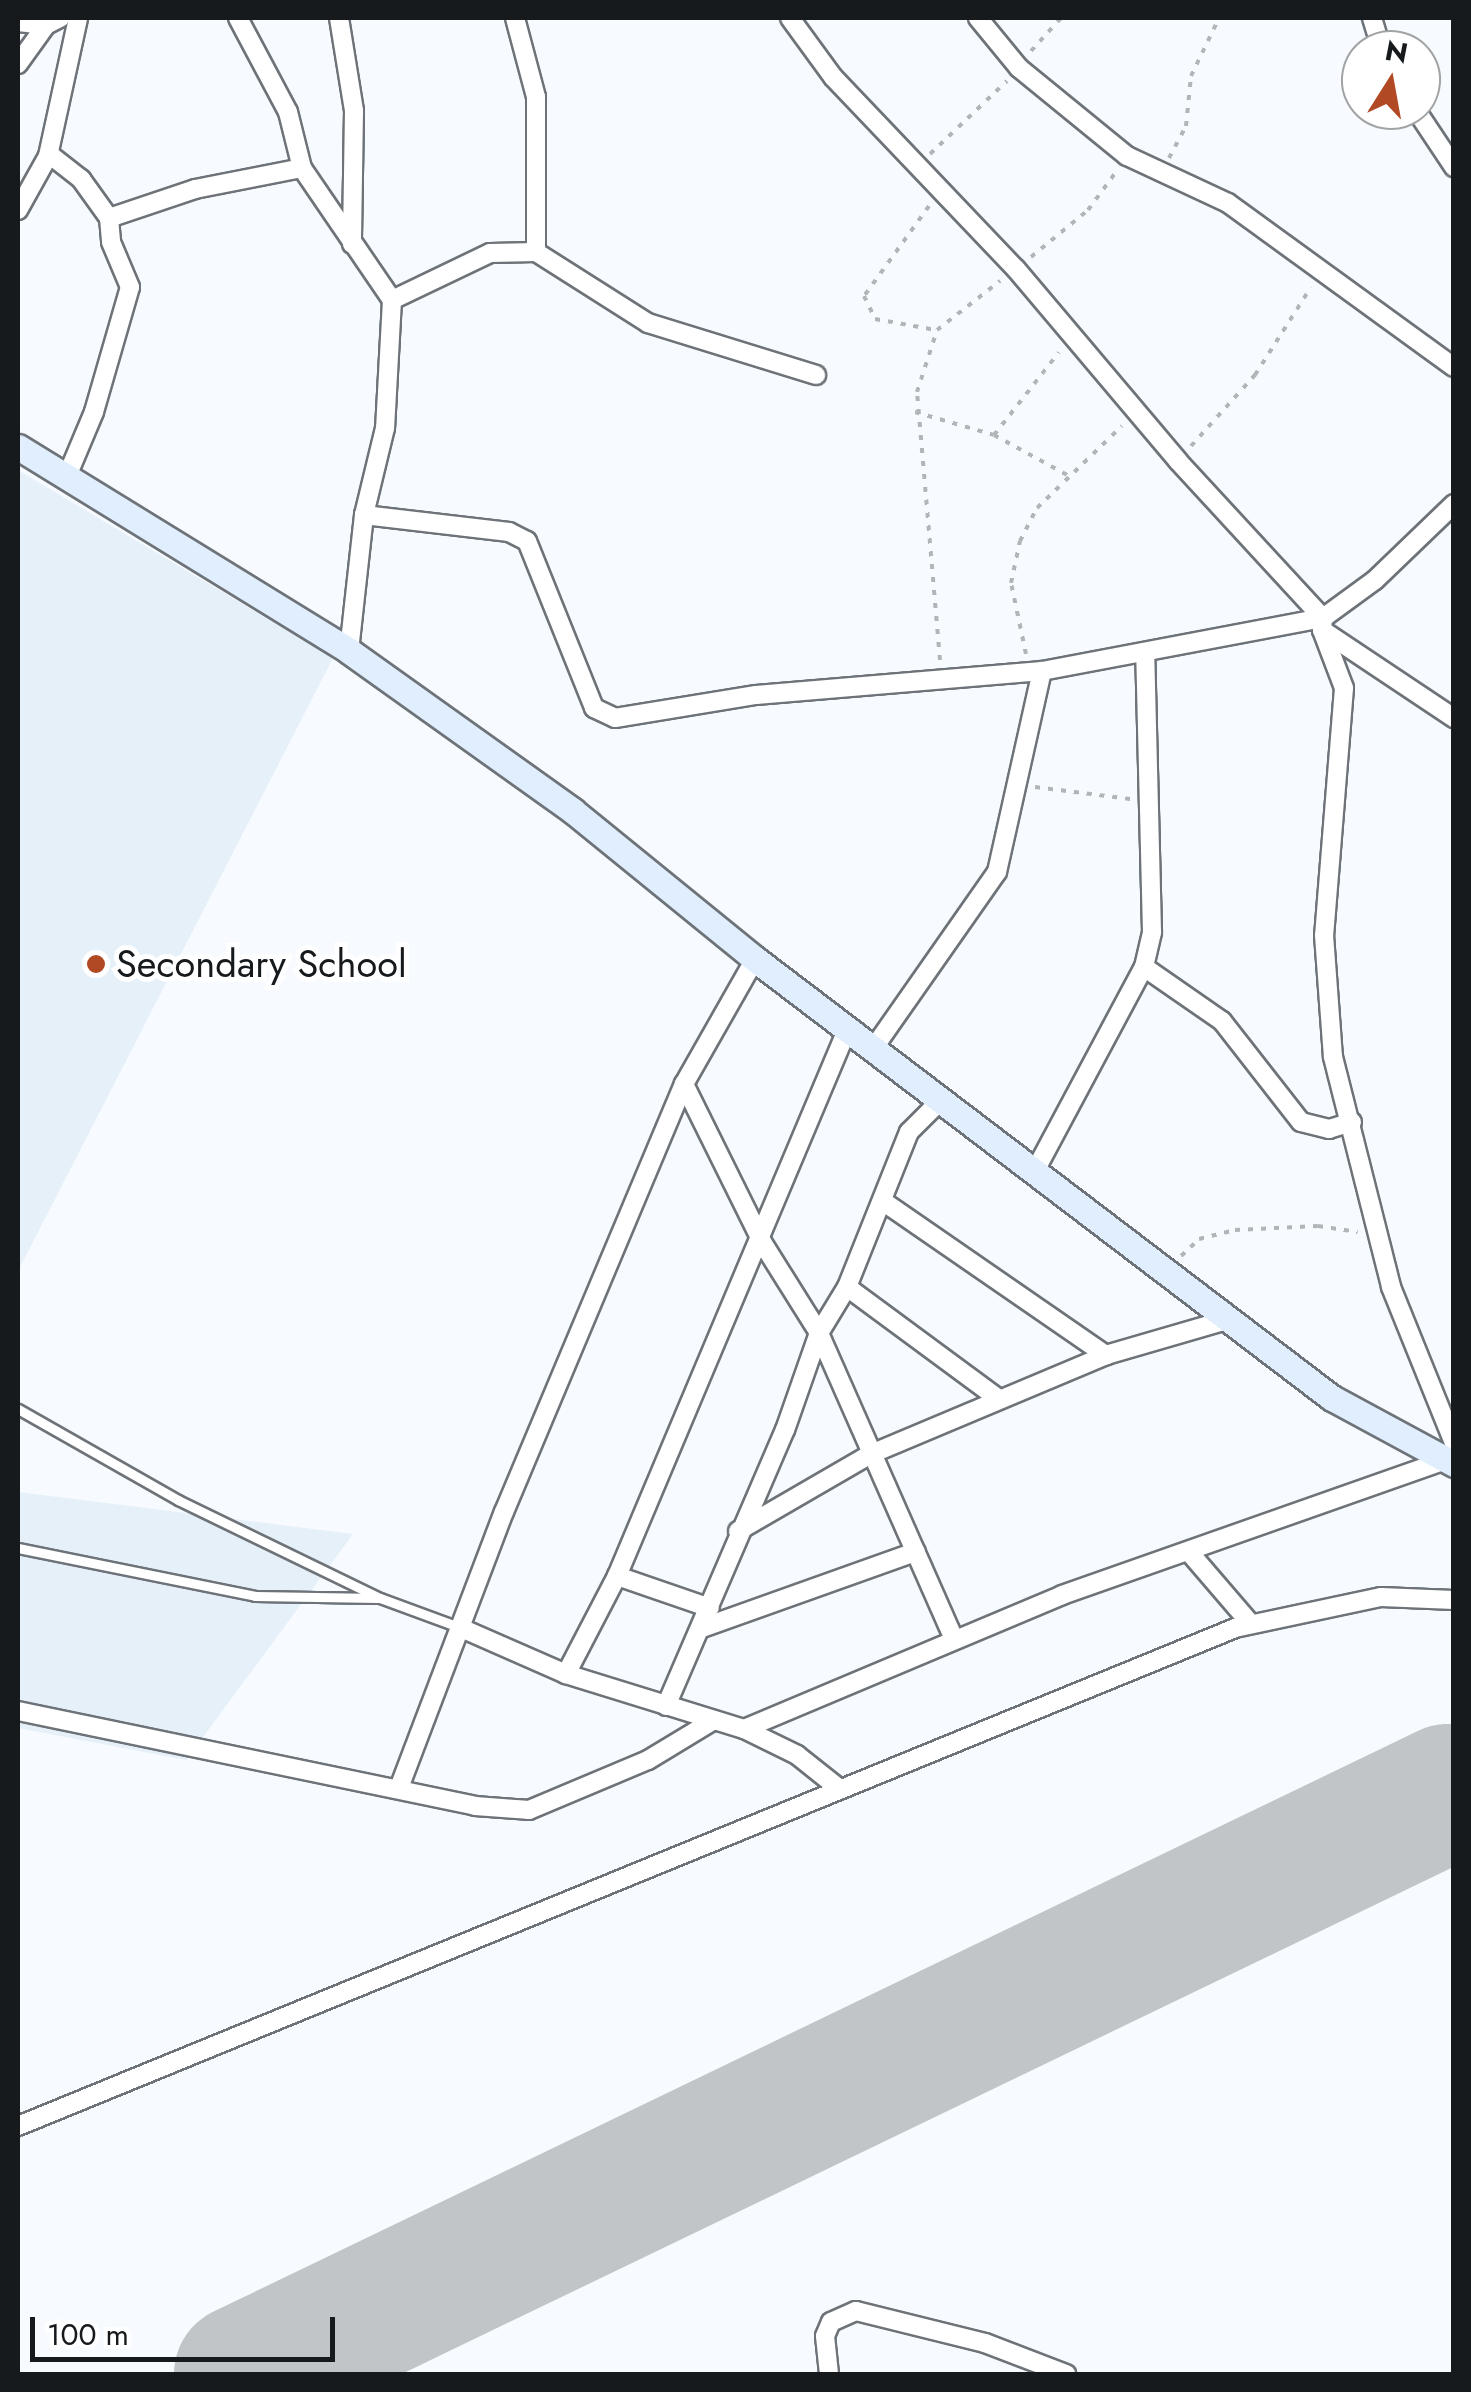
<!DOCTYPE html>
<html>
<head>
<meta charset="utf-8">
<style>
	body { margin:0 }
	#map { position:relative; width:1471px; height:2392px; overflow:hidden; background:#f7fbff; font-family:Jost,sans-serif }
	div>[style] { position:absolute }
	.built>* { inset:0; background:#e6f0f9 }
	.runway>* { height:138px; margin:-69px; padding:0 69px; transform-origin:69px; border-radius:69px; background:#c2c5c8 }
	.path>* { height:4px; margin-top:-2px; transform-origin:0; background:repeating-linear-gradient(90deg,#b1b5b8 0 5px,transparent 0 13px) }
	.roads { filter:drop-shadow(2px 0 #6d7378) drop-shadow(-2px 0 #6d7378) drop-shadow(0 2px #6d7378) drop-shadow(0 -2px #6d7378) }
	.service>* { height:9px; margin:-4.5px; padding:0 4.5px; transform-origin:4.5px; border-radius:4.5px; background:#fff }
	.minor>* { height:18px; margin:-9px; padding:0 9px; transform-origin:9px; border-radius:9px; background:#fff }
	.secondary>* { height:25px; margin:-12.5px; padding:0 12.5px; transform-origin:12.5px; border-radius:12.5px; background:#e0eefd }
	.dots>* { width:28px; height:28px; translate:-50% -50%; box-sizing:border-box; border:5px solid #fff; border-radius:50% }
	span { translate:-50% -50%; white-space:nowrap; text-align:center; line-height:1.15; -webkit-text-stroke:10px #fff; paint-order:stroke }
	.poi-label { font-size:38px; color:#171a1c }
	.left { translate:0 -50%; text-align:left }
	.frame { position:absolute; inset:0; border:20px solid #171a1c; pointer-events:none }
	.north { position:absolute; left:1341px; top:30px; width:100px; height:100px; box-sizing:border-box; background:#fff; border:2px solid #a2a3a4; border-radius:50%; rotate:11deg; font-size:28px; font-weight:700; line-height:40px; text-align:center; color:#171a1c }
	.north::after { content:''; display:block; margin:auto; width:35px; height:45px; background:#b04924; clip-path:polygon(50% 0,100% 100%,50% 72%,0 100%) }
	.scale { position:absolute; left:30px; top:2317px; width:305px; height:45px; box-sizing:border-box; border:5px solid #171a1c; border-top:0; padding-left:12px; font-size:30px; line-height:35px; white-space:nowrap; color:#171a1c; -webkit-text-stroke:8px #fff; paint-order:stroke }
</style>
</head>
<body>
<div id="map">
	<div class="built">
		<div style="clip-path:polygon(18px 470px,333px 658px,18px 1271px)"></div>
		<div style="clip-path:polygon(18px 1492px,353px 1534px,186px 1760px,18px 1728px)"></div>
	</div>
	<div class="runway">
		<div style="left:243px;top:2374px;width:1338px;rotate:-25.74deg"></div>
	</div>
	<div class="path">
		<div style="left:1031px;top:51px;width:45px;rotate:-47.7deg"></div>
		<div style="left:930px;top:154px;width:106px;rotate:-43.5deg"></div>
		<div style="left:1169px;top:158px;width:36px;rotate:-62deg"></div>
		<div style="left:1186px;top:126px;width:50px;rotate:-84.3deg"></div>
		<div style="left:1191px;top:76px;width:64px;rotate:-64.2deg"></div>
		<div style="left:929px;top:206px;width:111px;rotate:125.8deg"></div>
		<div style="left:864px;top:296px;width:25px;rotate:64deg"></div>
		<div style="left:875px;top:319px;width:62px;rotate:10.2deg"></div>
		<div style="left:1031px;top:257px;width:74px;rotate:-39.5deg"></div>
		<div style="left:1088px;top:210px;width:47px;rotate:-53.6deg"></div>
		<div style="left:915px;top:412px;width:82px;rotate:16.2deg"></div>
		<div style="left:994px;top:435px;width:85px;rotate:28.7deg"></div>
		<div style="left:994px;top:435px;width:105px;rotate:-51.9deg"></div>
		<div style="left:1191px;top:446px;width:96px;rotate:-48deg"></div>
		<div style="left:1255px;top:375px;width:104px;rotate:-57.5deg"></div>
		<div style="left:1026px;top:654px;width:73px;rotate:-101.9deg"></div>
		<div style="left:1011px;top:583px;width:43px;rotate:-77.9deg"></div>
		<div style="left:1020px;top:541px;width:37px;rotate:-63deg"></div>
		<div style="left:1037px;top:508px;width:118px;rotate:-44deg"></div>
		<div style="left:940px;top:660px;width:269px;rotate:-94.9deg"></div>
		<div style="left:917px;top:392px;width:65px;rotate:-72.1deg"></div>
		<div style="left:937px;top:330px;width:80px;rotate:-37.9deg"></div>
		<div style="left:1035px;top:787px;width:96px;rotate:7.2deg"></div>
		<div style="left:1181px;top:1256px;width:25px;rotate:-43deg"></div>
		<div style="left:1199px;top:1239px;width:37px;rotate:-14deg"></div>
		<div style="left:1235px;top:1230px;width:83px;rotate:-2.8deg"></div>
		<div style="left:1318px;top:1226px;width:40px;rotate:8.5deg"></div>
	</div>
	<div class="roads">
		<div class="service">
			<div style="left:18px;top:1409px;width:184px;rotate:29.6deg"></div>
			<div style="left:178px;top:1500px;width:225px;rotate:25.9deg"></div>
			<div style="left:380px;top:1598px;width:84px;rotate:20.2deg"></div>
			<div style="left:18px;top:1548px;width:242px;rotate:11.4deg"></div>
			<div style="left:255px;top:1596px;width:123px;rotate:0.9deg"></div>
		</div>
		<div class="minor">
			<div style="left:238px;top:18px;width:106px;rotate:62deg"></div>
			<div style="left:288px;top:112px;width:58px;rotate:76deg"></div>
			<div style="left:302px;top:168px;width:160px;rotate:55.7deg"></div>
			<div style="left:392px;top:300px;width:128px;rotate:93.1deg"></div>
			<div style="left:385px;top:428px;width:89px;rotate:103.6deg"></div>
			<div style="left:364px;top:515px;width:137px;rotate:96.3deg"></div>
			<div style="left:339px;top:18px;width:94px;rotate:80.8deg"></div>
			<div style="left:354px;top:111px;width:133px;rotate:90.9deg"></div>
			<div style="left:515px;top:18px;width:82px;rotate:75.1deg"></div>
			<div style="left:536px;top:97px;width:155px;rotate:90deg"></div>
			<div style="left:790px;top:18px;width:73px;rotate:53.9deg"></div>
			<div style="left:833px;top:77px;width:265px;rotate:46.4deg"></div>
			<div style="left:1016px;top:269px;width:251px;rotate:49.8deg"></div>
			<div style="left:1178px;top:461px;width:214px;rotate:47.3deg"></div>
			<div style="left:1323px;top:618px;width:64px;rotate:-36.2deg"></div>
			<div style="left:1375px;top:580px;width:110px;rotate:-43.9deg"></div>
			<div style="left:978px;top:18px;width:65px;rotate:50.6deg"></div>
			<div style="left:1019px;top:68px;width:139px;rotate:39.2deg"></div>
			<div style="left:1127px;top:156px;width:111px;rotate:25deg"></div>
			<div style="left:1228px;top:203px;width:279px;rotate:36deg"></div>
			<div style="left:1372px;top:18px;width:34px;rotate:73deg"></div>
			<div style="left:18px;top:22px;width:28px;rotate:6deg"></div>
			<div style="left:46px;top:25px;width:16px;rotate:-27deg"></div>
			<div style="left:18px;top:64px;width:48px;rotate:-54.3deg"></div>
			<div style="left:1416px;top:110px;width:69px;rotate:56.3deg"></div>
			<div style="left:49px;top:154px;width:41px;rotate:38deg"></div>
			<div style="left:81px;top:179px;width:48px;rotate:54.3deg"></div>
			<div style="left:109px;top:218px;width:24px;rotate:85deg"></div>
			<div style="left:111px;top:242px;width:49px;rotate:67.1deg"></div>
			<div style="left:130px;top:287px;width:130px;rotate:106.1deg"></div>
			<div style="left:94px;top:412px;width:67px;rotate:112.8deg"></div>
			<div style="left:18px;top:210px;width:62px;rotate:-60.9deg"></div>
			<div style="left:48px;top:156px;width:141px;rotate:-77.7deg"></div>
			<div style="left:109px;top:218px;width:91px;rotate:-18.6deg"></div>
			<div style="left:195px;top:189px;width:109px;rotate:-11.1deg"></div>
			<div style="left:392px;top:300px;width:109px;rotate:-25.6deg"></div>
			<div style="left:490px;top:253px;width:46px;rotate:-1.2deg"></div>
			<div style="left:536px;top:252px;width:133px;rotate:32.4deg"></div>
			<div style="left:648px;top:323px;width:176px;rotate:17.2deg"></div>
			<div style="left:364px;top:515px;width:146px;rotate:6.7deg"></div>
			<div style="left:509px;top:532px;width:20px;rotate:27deg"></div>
			<div style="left:527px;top:541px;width:180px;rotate:68.1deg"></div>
			<div style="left:594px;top:708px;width:23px;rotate:25deg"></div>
			<div style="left:615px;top:718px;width:143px;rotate:-9.3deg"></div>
			<div style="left:756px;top:695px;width:287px;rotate:-4.8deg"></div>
			<div style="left:1042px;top:671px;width:286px;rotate:-10.7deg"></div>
			<div style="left:1323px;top:618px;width:12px;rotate:95deg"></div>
			<div style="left:1322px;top:630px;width:159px;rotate:33.7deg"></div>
			<div style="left:1322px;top:630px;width:62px;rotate:69.2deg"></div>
			<div style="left:1344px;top:688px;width:248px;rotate:94.6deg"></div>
			<div style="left:1324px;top:935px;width:122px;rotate:85.8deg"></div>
			<div style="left:1333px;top:1057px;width:237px;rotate:75.8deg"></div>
			<div style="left:1391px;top:1287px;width:168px;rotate:68deg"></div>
			<div style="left:1144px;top:967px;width:95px;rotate:34.7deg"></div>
			<div style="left:1222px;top:1021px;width:128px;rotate:52deg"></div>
			<div style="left:1301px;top:1122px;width:29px;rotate:14deg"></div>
			<div style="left:1329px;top:1129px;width:24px;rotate:-17deg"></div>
			<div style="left:873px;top:1049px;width:216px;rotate:-55deg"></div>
			<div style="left:997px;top:872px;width:206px;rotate:-77.4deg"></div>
			<div style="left:684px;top:1084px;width:176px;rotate:63.7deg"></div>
			<div style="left:762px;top:1242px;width:107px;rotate:57.9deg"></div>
			<div style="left:819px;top:1333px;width:332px;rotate:66.2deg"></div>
			<div style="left:1036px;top:1169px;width:229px;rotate:-61.9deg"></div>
			<div style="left:1144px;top:967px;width:36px;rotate:-77deg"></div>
			<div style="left:1152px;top:932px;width:278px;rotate:-91.4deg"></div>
			<div style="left:884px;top:1202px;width:270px;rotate:34.6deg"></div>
			<div style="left:847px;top:1287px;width:189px;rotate:36.4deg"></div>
			<div style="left:738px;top:1531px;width:154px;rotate:-30.1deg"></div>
			<div style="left:871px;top:1454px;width:255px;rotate:-22.8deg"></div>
			<div style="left:1106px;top:1355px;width:129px;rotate:-16.2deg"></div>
			<div style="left:1189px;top:1552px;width:94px;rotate:49.3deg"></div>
			<div style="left:617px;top:1576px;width:98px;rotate:19deg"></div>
			<div style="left:461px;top:1628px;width:115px;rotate:23.7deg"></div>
			<div style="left:566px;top:1674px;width:186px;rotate:17.2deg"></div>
			<div style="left:744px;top:1729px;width:345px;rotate:-22.8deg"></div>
			<div style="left:1062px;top:1595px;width:403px;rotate:-19.4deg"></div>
			<div style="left:702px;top:1628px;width:227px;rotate:-19.6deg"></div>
			<div style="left:566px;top:1674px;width:110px;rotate:-62.5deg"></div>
			<div style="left:617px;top:1576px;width:592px;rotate:-67.16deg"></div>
			<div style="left:666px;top:1706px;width:301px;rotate:-66.7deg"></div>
			<div style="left:785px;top:1430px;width:103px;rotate:-70.7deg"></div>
			<div style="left:819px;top:1333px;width:54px;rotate:-58.7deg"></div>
			<div style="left:847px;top:1287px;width:167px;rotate:-68.2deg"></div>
			<div style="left:909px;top:1132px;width:48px;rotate:-45deg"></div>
			<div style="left:18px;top:1711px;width:467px;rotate:11.7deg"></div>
			<div style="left:475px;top:1806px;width:54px;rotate:4.2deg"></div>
			<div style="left:529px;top:1810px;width:129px;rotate:-22.8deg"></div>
			<div style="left:648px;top:1760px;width:77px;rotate:-31.2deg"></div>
			<div style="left:744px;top:1729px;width:59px;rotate:26.1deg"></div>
			<div style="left:797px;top:1755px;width:50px;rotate:38.5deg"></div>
			<div style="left:399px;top:1788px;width:295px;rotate:-69.2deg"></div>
			<div style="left:504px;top:1512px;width:464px;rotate:-67.2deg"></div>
			<div style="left:684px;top:1084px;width:144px;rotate:-60.4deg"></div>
			<div style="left:18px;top:2126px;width:1315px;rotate:-22.25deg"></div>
			<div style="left:1235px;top:1628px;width:149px;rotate:-12deg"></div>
			<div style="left:1381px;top:1597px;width:73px;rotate:2.4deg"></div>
			<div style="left:829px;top:2374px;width:38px;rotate:-96deg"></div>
			<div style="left:825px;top:2336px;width:15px;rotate:-67deg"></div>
			<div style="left:831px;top:2322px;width:27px;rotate:-24deg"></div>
			<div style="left:856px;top:2311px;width:133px;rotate:13.9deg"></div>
			<div style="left:985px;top:2343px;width:87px;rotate:20.9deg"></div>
		</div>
		<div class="secondary">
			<div style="left:18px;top:447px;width:389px;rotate:31.6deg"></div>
			<div style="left:349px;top:651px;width:275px;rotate:35.5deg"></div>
			<div style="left:573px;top:811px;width:235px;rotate:39.1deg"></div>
			<div style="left:755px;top:959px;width:725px;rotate:37.27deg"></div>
			<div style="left:1332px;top:1398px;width:139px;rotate:28.4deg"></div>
		</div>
	</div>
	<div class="dots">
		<div style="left:96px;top:964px;background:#b04924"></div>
	</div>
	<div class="poi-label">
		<span class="left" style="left:116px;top:964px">Secondary School</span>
	</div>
	<div class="frame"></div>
	<div class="north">N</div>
	<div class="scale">100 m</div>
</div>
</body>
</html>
